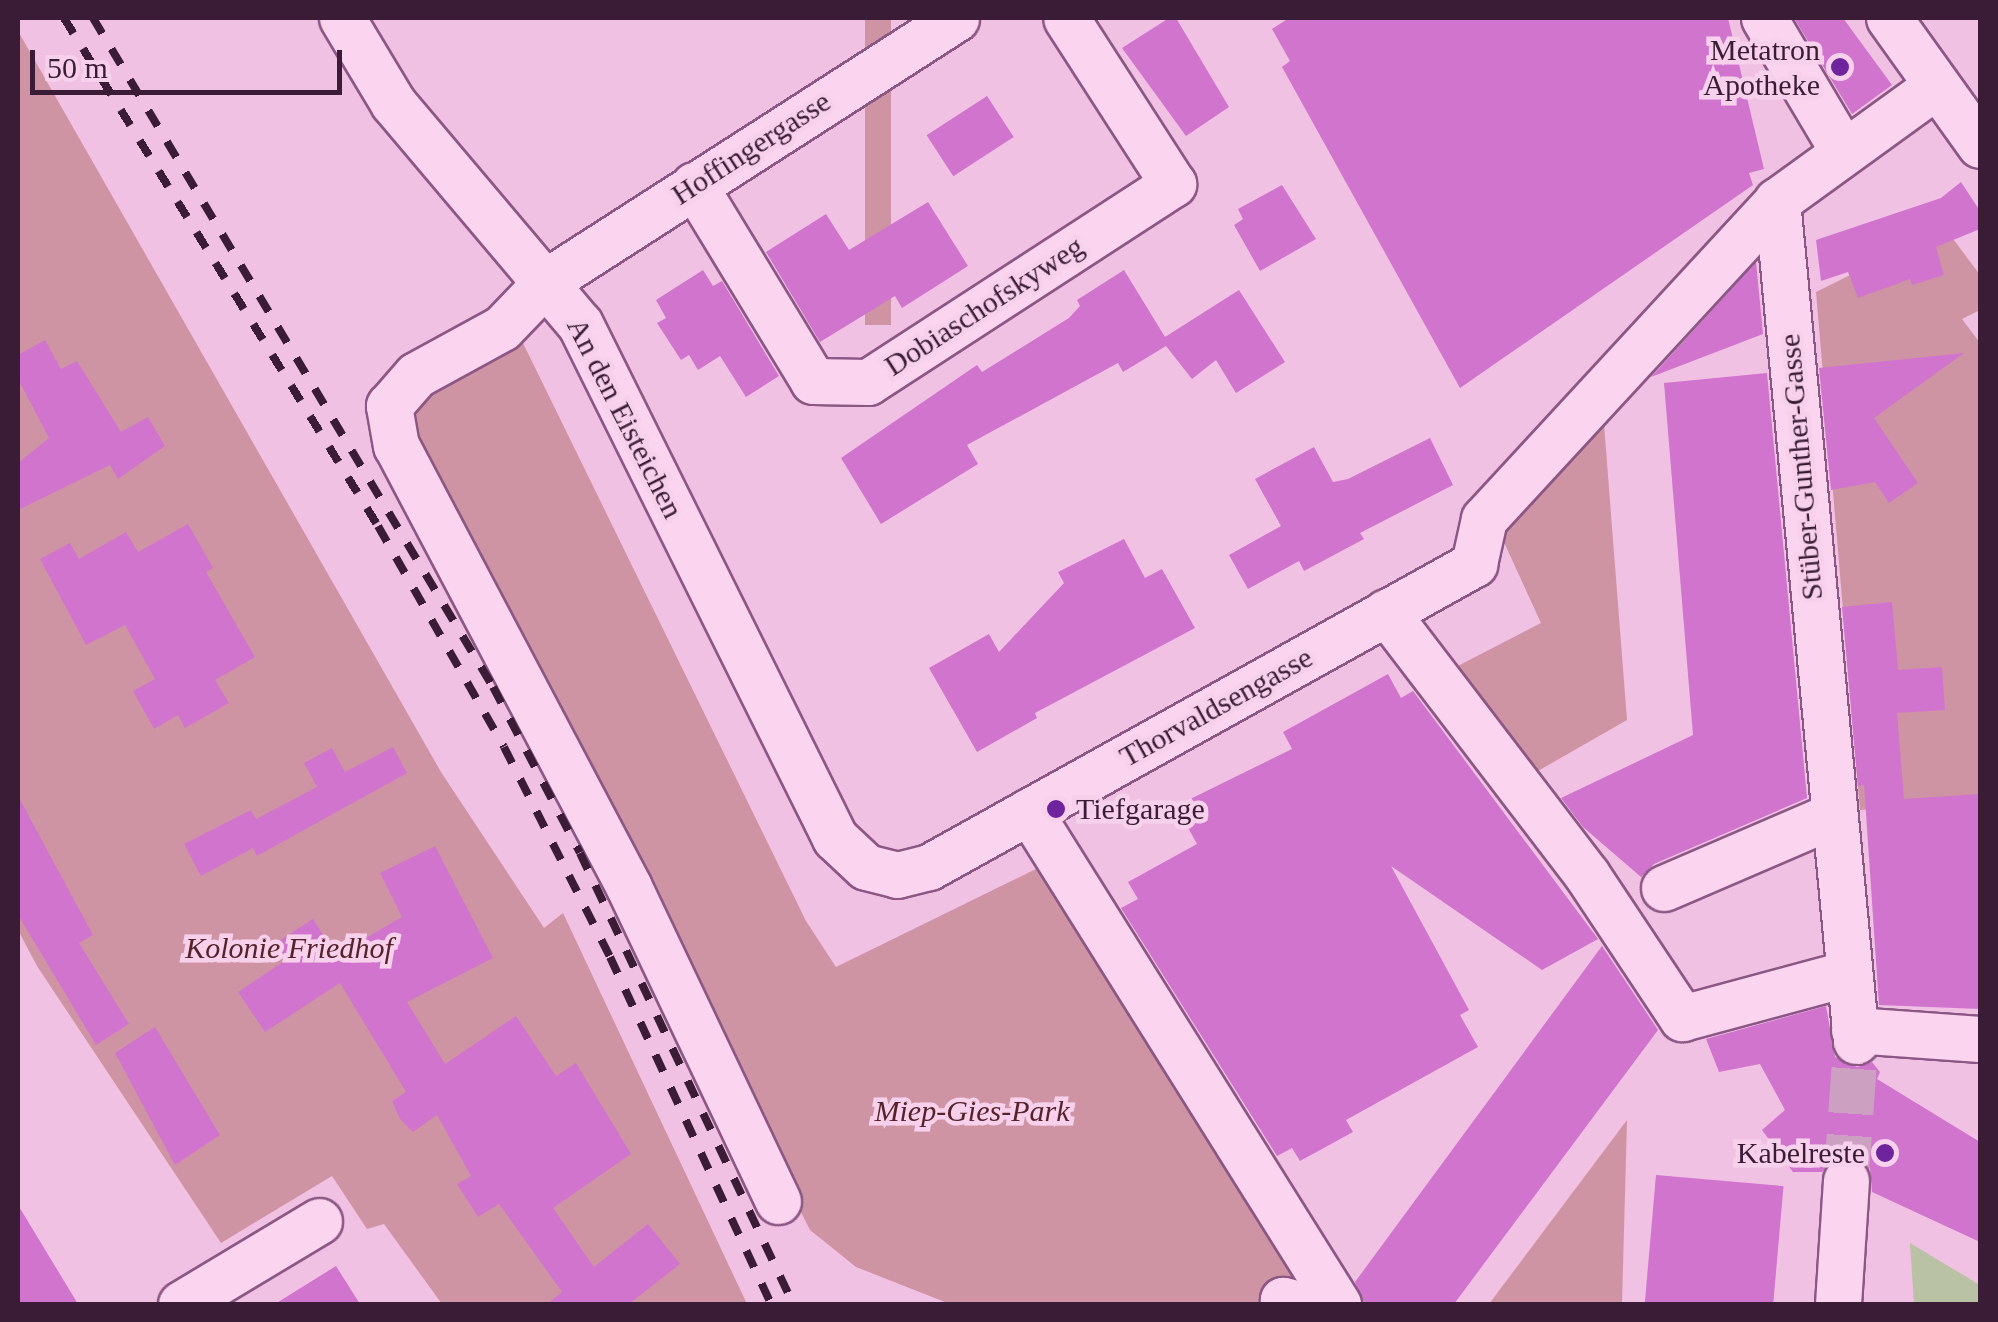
<!DOCTYPE html>
<html>
<head>
<meta charset="utf-8">
<style>
	body { margin:0 }
	#map { position:relative; width:1998px; height:1322px; overflow:hidden; background:#f0c1e2; font-family:"Times New Roman",serif }
	div>[style] { position:absolute }
	.green>* { inset:0; background:#cf94a4; transform-origin:0 0 }
	.water>* { inset:0; background:#b9c2a4 }
	.building>* { inset:0; background:#d174ce; transform-origin:0 0 }
	.minor-tunnel>* { height:45px; margin-top:-22.5px; transform-origin:0; background:repeating-linear-gradient(90deg,#cca0c0 0 45px,transparent 0 67px) }
	.roads { filter:drop-shadow(2px 0 #8b5784) drop-shadow(-2px 0 #8b5784) drop-shadow(0 2px #8b5784) drop-shadow(0 -2px #8b5784) }
	.minor>* { height:45px; margin:-22.5px; padding:0 22.5px; transform-origin:22.5px; border-radius:22.5px; background:#fbd4ef }
	.rail>* { height:8px; margin-top:-4px; transform-origin:0; background:repeating-linear-gradient(90deg,#3a1c37 0 18px,transparent 0 36px) }
	.dots>* { width:28px; height:28px; translate:-50% -50%; box-sizing:border-box; border:5px solid #f7d1eb; border-radius:50% }
	span { translate:-50% -50%; white-space:nowrap; text-align:center; line-height:1.15; -webkit-text-stroke:9px #f7d1eb; paint-order:stroke }
	.poi-label { font-size:30px; color:#3a1c37 }
	.right { translate:-100% -50%; text-align:right }
	.left { translate:0 -50%; text-align:left }
	.street-label { font-size:30px; color:#3a1c37 }
	.park-label { font-size:30px; color:#572229; font-style:italic }
	.frame { position:absolute; inset:0; border:20px solid #3a1c37; pointer-events:none }
	.scale { position:absolute; left:30px; top:50px; width:312px; height:45px; box-sizing:border-box; border:5px solid #3a1c37; border-top:0; padding-left:12px; font-size:30px; line-height:35px; white-space:nowrap; color:#3a1c37; -webkit-text-stroke:8px #f7d1eb; paint-order:stroke }
</style>
</head>
<body>
<div id="map">
	<div class="green">
		<div style="left:865px;top:18px;width:26px;height:307px"></div>
		<div style="clip-path:polygon(18px 31px,441px 772px,544px 928px,563px 913px,747px 1304px,442px 1304px,384px 1224px,367px 1229px,332px 1176px,221px 1243px,37px 966px,18px 930px)"></div>
		<div style="clip-path:polygon(1945px 228px,1980px 275px,1980px 310px,1962px 319px,1980px 343px,1980px 797px,1860px 810px,1816px 292px)"></div>
		<div style="clip-path:polygon(521px 339px,806px 921px,836px 967px,1042px 866px,1315px 1304px,950px 1304px,856px 1267px,810px 1230px,408px 435px,411px 399px)"></div>
		<div style="clip-path:polygon(1603px 411px,1627px 720px,1524px 779px,1450px 670px,1541px 623px,1497px 527px)"></div>
		<div style="clip-path:polygon(1627px 1120px,1622px 1304px,1489px 1304px)"></div>
	</div>
	<div class="water">
		<div style="clip-path:polygon(1910px 1243px,1980px 1285px,1980px 1304px,1914px 1304px)"></div>
	</div>
	<div class="building">
		<div style="clip-path:polygon(1169px 18px,1176px 18px,1229px 107px,1186px 136px,1122px 48px)"></div>
		<div style="clip-path:polygon(1289px 18px,1728px 18px,1764px 169px,1749px 173px,1753px 185px,1460px 388px,1282px 67px,1290px 61px,1272px 29px)"></div>
		<div style="clip-path:polygon(1794px 18px,1843px 18px,1892px 85px,1852px 114px)"></div>
		<div style="left:987px;top:96px;width:49px;height:72px;rotate:57deg"></div>
		<div style="clip-path:polygon(1961px 182px,1980px 211px,1980px 229px,1936px 247px,1944px 275px,1912px 285px,1910px 279px,1858px 298px,1848px 272px,1821px 281px,1816px 240px,1941px 198px)"></div>
		<div style="clip-path:polygon(1282px 185px,1316px 239px,1260px 271px,1234px 225px,1243px 219px,1238px 209px)"></div>
		<div style="clip-path:polygon(928px 202px,968px 266px,902px 308px,895px 296px,820px 342px,766px 252px,826px 214px,849px 250px)"></div>
		<div style="clip-path:polygon(1756px 262px,1763px 334px,1651px 377px)"></div>
		<div style="clip-path:polygon(703px 270px,713px 286px,722px 281px,779px 376px,746px 397px,720px 356px,698px 370px,689px 355px,681px 360px,657px 323px,666px 318px,656px 300px)"></div>
		<div style="clip-path:polygon(1124px 270px,1165px 337px,1239px 290px,1285px 362px,1236px 393px,1216px 360px,1192px 379px,1166px 346px,1123px 372px,1118px 363px,967px 445px,978px 464px,881px 524px,841px 458px,977px 365px,982px 372px,1069px 318px,1080px 306px,1077px 300px)"></div>
		<div style="clip-path:polygon(45px 340px,61px 369px,77px 361px,121px 432px,148px 417px,165px 446px,118px 479px,110px 465px,18px 510px,18px 463px,49px 438px,18px 379px,18px 355px)"></div>
		<div style="clip-path:polygon(1964px 353px,1874px 418px,1918px 483px,1889px 503px,1875px 482px,1831px 490px,1819px 368px)"></div>
		<div style="clip-path:polygon(1767px 373px,1807px 798px,1654px 864px,1641px 877px,1583px 827px,1561px 798px,1693px 735px,1664px 383px)"></div>
		<div style="clip-path:polygon(1430px 438px,1453px 485px,1360px 533px,1364px 539px,1304px 571px,1299px 561px,1248px 589px,1229px 555px,1281px 526px,1255px 479px,1314px 447px,1333px 482px,1348px 479px)"></div>
		<div style="clip-path:polygon(188px 524px,213px 568px,206px 572px,255px 657px,215px 680px,229px 703px,185px 728px,178px 715px,154px 729px,133px 691px,155px 679px,125px 625px,86px 645px,40px 559px,70px 543px,79px 559px,126px 532px,138px 552px)"></div>
		<div style="clip-path:polygon(1124px 539px,1145px 578px,1162px 569px,1195px 628px,1035px 713px,1037px 718px,977px 752px,929px 668px,989px 634px,999px 652px,1064px 583px,1058px 572px)"></div>
		<div style="clip-path:polygon(1892px 602px,1898px 670px,1942px 667px,1945px 710px,1897px 713px,1904px 799px,1980px 794px,1980px 1009px,1879px 1005px,1864px 784px,1858px 787px,1842px 607px)"></div>
		<div style="clip-path:polygon(1388px 674px,1401px 698px,1413px 691px,1598px 939px,1542px 970px,1391px 866px,1469px 1010px,1460px 1015px,1478px 1047px,1346px 1120px,1353px 1132px,1300px 1161px,1292px 1148px,1277px 1156px,1121px 908px,1138px 899px,1128px 882px,1197px 844px,1176px 806px,1292px 749px,1283px 732px)"></div>
		<div style="clip-path:polygon(393px 747px,407px 773px,257px 856px,253px 848px,201px 876px,184px 844px,251px 810px,256px 819px,317px 787px,304px 763px,332px 748px,345px 772px)"></div>
		<div style="clip-path:polygon(18px 796px,93px 935px,79px 943px,129px 1024px,96px 1045px,18px 915px)"></div>
		<div style="clip-path:polygon(435px 846px,493px 958px,407px 1002px,445px 1064px,516px 1016px,556px 1076px,576px 1063px,631px 1154px,553px 1208px,594px 1267px,648px 1224px,680px 1264px,629px 1304px,547px 1304px,562px 1292px,499px 1204px,478px 1217px,457px 1184px,471px 1176px,437px 1115px,413px 1132px,400px 1119px,392px 1101px,406px 1092px,340px 983px,265px 1032px,238px 992px,286px 960px,276px 943px,313px 919px,336px 955px,402px 917px,380px 873px)"></div>
		<div style="clip-path:polygon(1602px 946px,1658px 1030px,1454px 1304px,1364px 1304px,1355px 1282px)"></div>
		<div style="clip-path:polygon(1826px 1006px,1835px 1057px,1857px 1067px,1872px 1062px,1880px 1072px,1877px 1079px,1980px 1142px,1980px 1242px,1872px 1192px,1870px 1169px,1860px 1158px,1835px 1156px,1822px 1172px,1793px 1172px,1762px 1130px,1785px 1110px,1760px 1064px,1719px 1072px,1706px 1039px)"></div>
		<div style="clip-path:polygon(155px 1027px,220px 1135px,175px 1165px,115px 1053px)"></div>
		<div style="left:1656px;top:1175px;width:128px;height:129px;rotate:5deg"></div>
		<div style="clip-path:polygon(18px 1205px,78px 1304px,18px 1304px)"></div>
		<div style="clip-path:polygon(336px 1266px,360px 1304px,275px 1304px)"></div>
	</div>
	<div class="minor-tunnel">
		<div style="left:1846px;top:1180px;width:139px;rotate:-85.9deg"></div>
	</div>
	<div class="roads">
		<div class="minor">
			<div style="left:342px;top:18px;width:99px;rotate:59deg"></div>
			<div style="left:393px;top:103px;width:289px;rotate:49.8deg"></div>
			<div style="left:580px;top:324px;width:574px;rotate:63.61deg"></div>
			<div style="left:835px;top:838px;width:42px;rotate:43.1deg"></div>
			<div style="left:866px;top:867px;width:32px;rotate:14deg"></div>
			<div style="left:897px;top:875px;width:33px;rotate:-14deg"></div>
			<div style="left:929px;top:867px;width:624px;rotate:-29.07deg"></div>
			<div style="left:1474px;top:564px;width:46px;rotate:-77.5deg"></div>
			<div style="left:1484px;top:519px;width:432px;rotate:-47.3deg"></div>
			<div style="left:1764px;top:18px;width:155px;rotate:59.3deg"></div>
			<div style="left:1889px;top:18px;width:156px;rotate:54.4deg"></div>
			<div style="left:694px;top:185px;width:229px;rotate:58.7deg"></div>
			<div style="left:813px;top:381px;width:55px;rotate:1deg"></div>
			<div style="left:868px;top:382px;width:364px;rotate:-33deg"></div>
			<div style="left:1173px;top:184px;width:197px;rotate:-122.8deg"></div>
			<div style="left:1386px;top:612px;width:331px;rotate:52.6deg"></div>
			<div style="left:1587px;top:875px;width:172px;rotate:56.4deg"></div>
			<div style="left:1682px;top:1018px;width:169px;rotate:-15.1deg"></div>
			<div style="left:1029px;top:811px;width:582px;rotate:57.92deg"></div>
			<div style="left:1664px;top:888px;width:182px;rotate:-23.3deg"></div>
			<div style="left:1854px;top:1030px;width:126px;rotate:4.1deg"></div>
			<div style="left:1856px;top:1041px;width:844px;rotate:-95.37deg"></div>
			<div style="left:1777px;top:201px;width:196px;rotate:-35.9deg"></div>
			<div style="left:778px;top:1201px;width:348px;rotate:-115.4deg"></div>
			<div style="left:629px;top:887px;width:499px;rotate:-117.8deg"></div>
			<div style="left:396px;top:446px;width:41px;rotate:-99.9deg"></div>
			<div style="left:389px;top:406px;width:41px;rotate:-48.9deg"></div>
			<div style="left:416px;top:375px;width:98px;rotate:-28.7deg"></div>
			<div style="left:502px;top:328px;width:65px;rotate:-46.2deg"></div>
			<div style="left:547px;top:281px;width:486px;rotate:-32.7deg"></div>
			<div style="left:181px;top:1304px;width:161px;rotate:-31deg"></div>
			<div style="left:1287px;top:1304px;width:6px;rotate:-135deg"></div>
			<div style="left:1283px;top:1300px;width:18px;rotate:13deg"></div>
			<div style="left:1838px;top:1304px;width:124px;rotate:-86.3deg"></div>
		</div>
	</div>
	<div class="rail">
		<div style="left:64px;top:18px;width:597px;rotate:58.28deg"></div>
		<div style="left:378px;top:526px;width:254px;rotate:60.3deg"></div>
		<div style="left:504px;top:747px;width:235px;rotate:63.2deg"></div>
		<div style="left:610px;top:957px;width:383px;rotate:65.1deg"></div>
		<div style="left:93px;top:18px;width:779px;rotate:59.12deg"></div>
		<div style="left:493px;top:687px;width:187px;rotate:62.3deg"></div>
		<div style="left:580px;top:853px;width:499px;rotate:64.7deg"></div>
	</div>
	<div class="dots">
		<div style="left:1840px;top:67px;background:#6d249d"></div>
		<div style="left:1056px;top:809px;background:#6d249d"></div>
		<div style="left:1885px;top:1153px;background:#6d249d"></div>
	</div>
	<div class="poi-label">
		<span class="right" style="left:1820px;top:67px">Metatron<br>Apotheke</span>
		<span class="left" style="left:1076px;top:809px">Tiefgarage</span>
		<span class="right" style="left:1865px;top:1153px">Kabelreste</span>
	</div>
	<div class="street-label">
		<span style="left:751px;top:148px;rotate:-33deg">Hoffingergasse</span>
		<span style="left:984px;top:306px;rotate:-33deg">Dobiaschofskyweg</span>
		<span style="left:625px;top:418px;rotate:63deg">An den Eisteichen</span>
		<span style="left:1801px;top:467px;rotate:-95deg">Stüber-Gunther-Gasse</span>
		<span style="left:1216px;top:707px;rotate:-29deg">Thorvaldsengasse</span>
	</div>
	<div class="park-label">
		<span style="left:289px;top:948px">Kolonie Friedhof</span>
		<span style="left:972px;top:1111px">Miep-Gies-Park</span>
	</div>
	<div class="frame"></div>
	<div class="scale">50 m</div>
</div>
</body>
</html>
